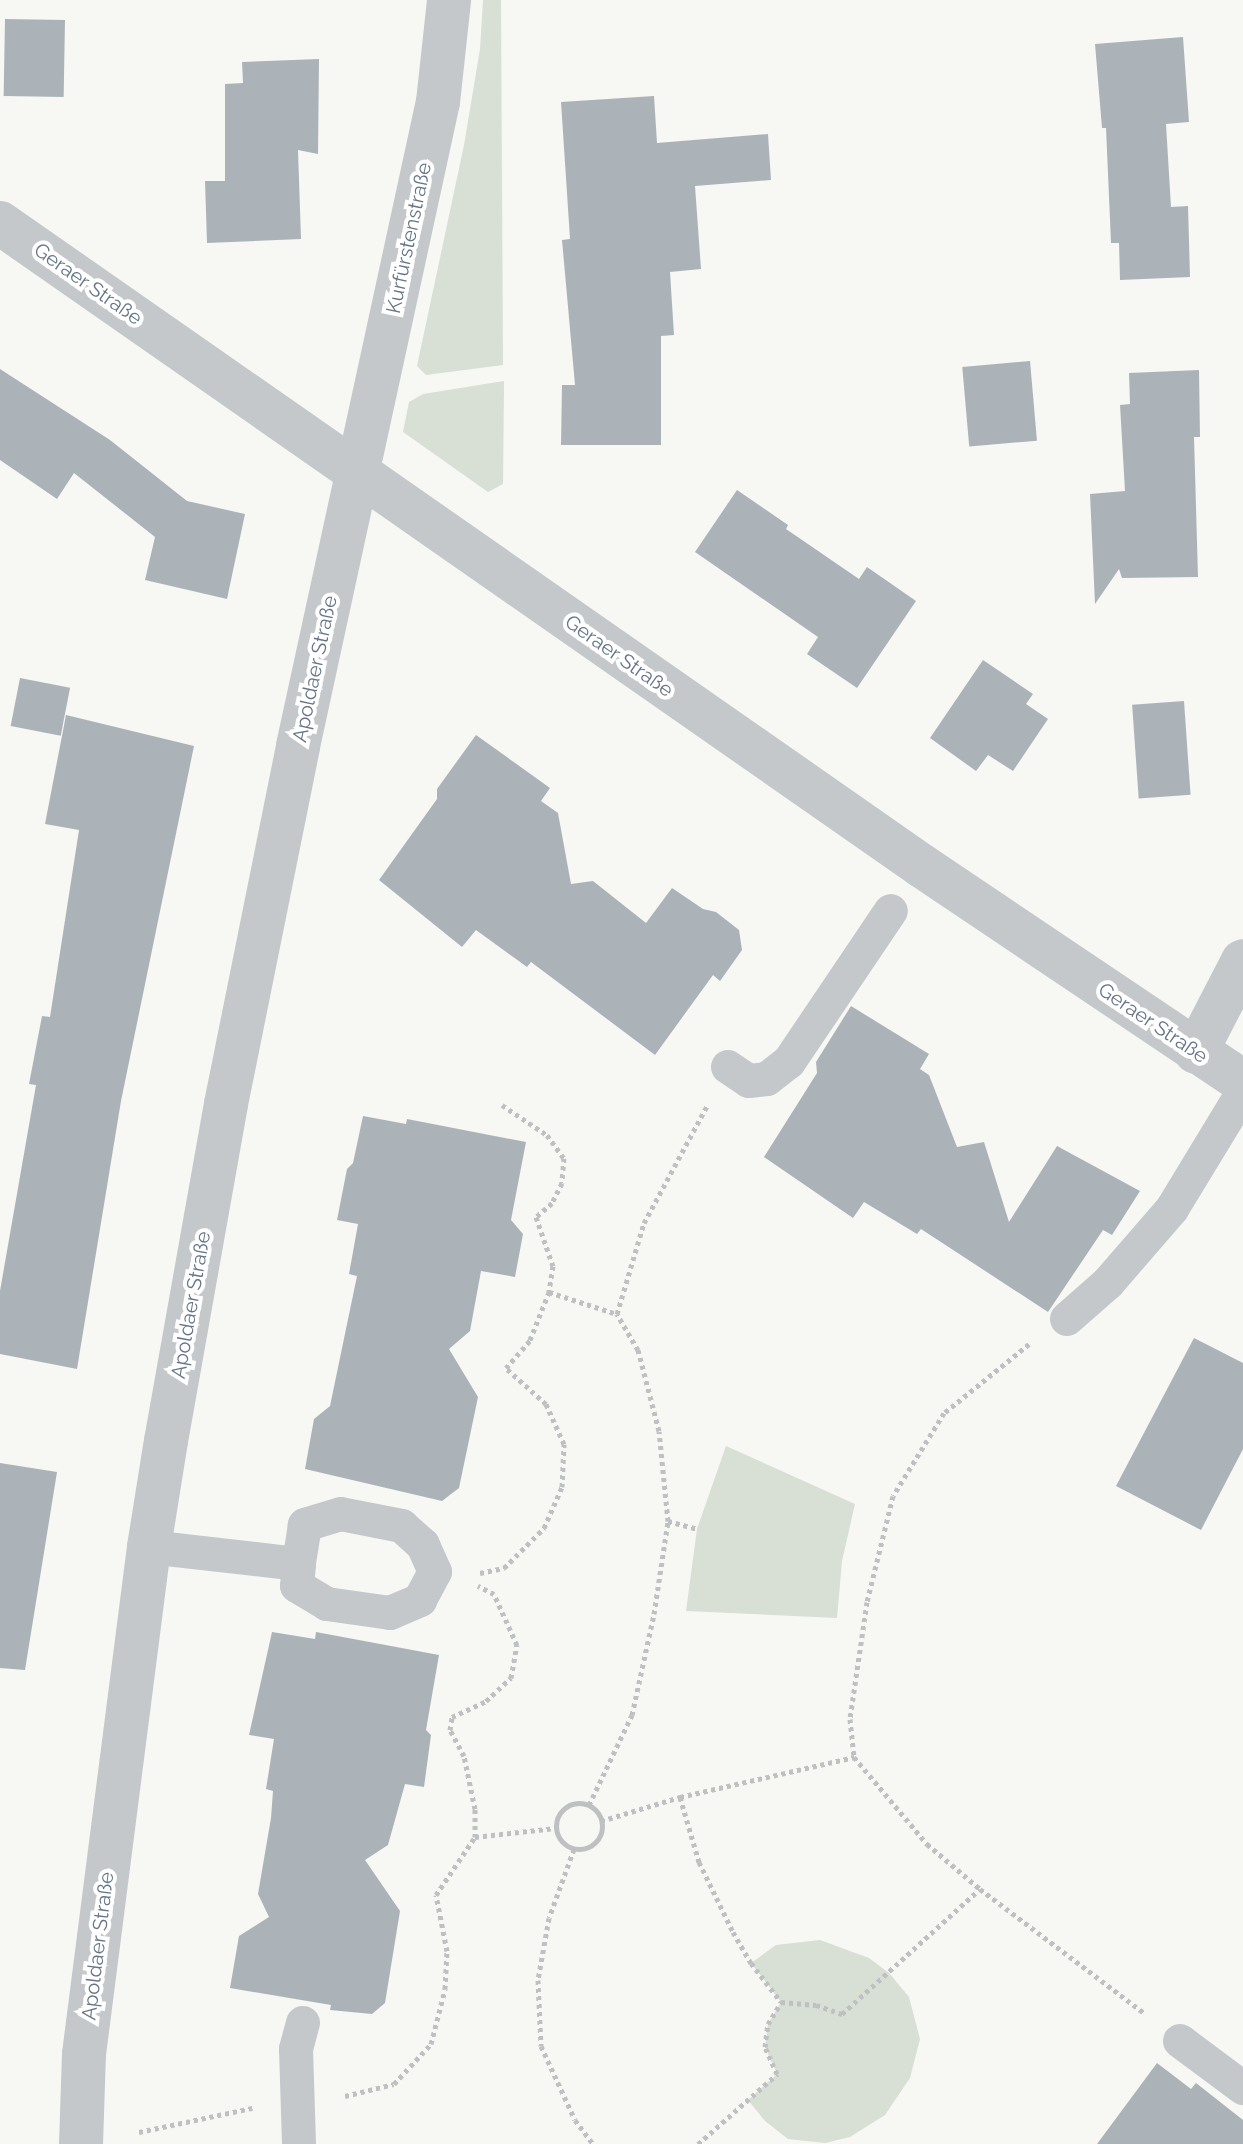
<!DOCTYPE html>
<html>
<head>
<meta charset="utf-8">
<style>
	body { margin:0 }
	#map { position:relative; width:1243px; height:2144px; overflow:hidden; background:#f7f7f4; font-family:Raleway,sans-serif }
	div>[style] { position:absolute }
	.green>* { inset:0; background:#d8dfd5 }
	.building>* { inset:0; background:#abb3b9; transform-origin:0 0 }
	.path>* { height:5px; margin-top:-2.5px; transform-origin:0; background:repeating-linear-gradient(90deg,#bec0c2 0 4px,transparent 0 8px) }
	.path>.ring { margin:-2.5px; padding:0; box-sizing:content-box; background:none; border:5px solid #bec0c2; border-radius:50% }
	.service>* { height:34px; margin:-17px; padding:0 17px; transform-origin:17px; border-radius:17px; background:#c4c8cb }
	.minor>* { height:44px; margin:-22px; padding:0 22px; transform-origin:22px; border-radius:22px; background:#c4c8cb }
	span { translate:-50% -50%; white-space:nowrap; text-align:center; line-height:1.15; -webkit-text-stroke:8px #fff; paint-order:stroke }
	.street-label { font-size:20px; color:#657586 }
</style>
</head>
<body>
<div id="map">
	<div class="green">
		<div style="clip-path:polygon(483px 0,501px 0,503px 365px,426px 375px,417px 366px,464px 145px,480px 49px)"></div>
		<div style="clip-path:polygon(504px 381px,503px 484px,488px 492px,403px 432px,409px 402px,423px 394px)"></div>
		<div style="clip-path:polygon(726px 1446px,855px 1504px,842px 1561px,837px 1618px,686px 1611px,697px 1529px)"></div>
		<div style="clip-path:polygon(820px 1940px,869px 1958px,889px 1973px,909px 1997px,920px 2039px,910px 2078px,885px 2115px,850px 2137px,825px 2143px,788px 2139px,765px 2121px,748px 2100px,777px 2074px,765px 2047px,768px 2024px,781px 2002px,751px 1963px,776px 1945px)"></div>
	</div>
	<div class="building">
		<div style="left:5px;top:19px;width:60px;height:77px;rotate:1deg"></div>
		<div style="clip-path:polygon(1183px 37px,1189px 122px,1166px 124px,1171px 207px,1188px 206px,1190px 277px,1120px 280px,1119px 243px,1111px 243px,1106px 128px,1102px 128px,1095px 44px)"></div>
		<div style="clip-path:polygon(319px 59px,318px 154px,298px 150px,301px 239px,207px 243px,205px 181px,225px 181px,225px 84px,243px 83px,242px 62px)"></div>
		<div style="clip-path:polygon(654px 96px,657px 143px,768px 134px,771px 180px,695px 186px,701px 269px,670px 272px,674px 335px,661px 336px,661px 445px,561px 445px,562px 385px,575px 385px,562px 240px,570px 239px,561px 102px)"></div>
		<div style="left:1030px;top:361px;width:80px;height:68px;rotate:85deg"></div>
		<div style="clip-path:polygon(0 369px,110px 440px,187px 501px,245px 514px,227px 599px,145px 580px,155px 537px,74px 473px,57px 499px,0 460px)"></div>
		<div style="clip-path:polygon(1199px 370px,1200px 437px,1194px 437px,1198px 577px,1122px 578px,1119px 569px,1095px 604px,1090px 494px,1125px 491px,1120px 405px,1130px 404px,1129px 373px)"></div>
		<div style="clip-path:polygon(737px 490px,788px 525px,786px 529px,859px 579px,867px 567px,916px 601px,857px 688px,807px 654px,818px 637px,695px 552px)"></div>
		<div style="clip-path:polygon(983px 660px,1033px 694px,1026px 704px,1048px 719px,1013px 771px,988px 755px,976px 771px,930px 738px)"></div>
		<div style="left:20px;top:678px;width:51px;height:49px;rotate:11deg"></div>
		<div style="left:1184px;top:701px;width:94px;height:52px;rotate:86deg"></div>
		<div style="clip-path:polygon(66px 715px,194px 746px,121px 1101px,77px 1369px,0 1354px,0 1291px,36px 1085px,29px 1084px,42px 1016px,50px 1017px,79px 830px,45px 824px)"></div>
		<div style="clip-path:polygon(476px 735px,550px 788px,541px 801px,558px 813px,571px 884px,593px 881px,646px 923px,672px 888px,703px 909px,716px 912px,739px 930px,742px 950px,720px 981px,713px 975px,655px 1055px,531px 962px,527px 967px,476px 930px,462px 947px,379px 880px,437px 799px,437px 789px)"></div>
		<div style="clip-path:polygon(851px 1006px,929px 1054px,920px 1069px,929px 1075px,957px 1147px,984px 1142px,1009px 1222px,1057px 1146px,1140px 1191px,1112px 1235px,1103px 1230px,1048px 1312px,921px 1229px,917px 1234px,864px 1202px,853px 1218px,764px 1157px,817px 1073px,816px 1062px)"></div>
		<div style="clip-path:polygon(363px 1116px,406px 1124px,407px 1119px,526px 1142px,511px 1220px,523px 1234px,515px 1277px,481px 1271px,470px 1331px,449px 1349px,478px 1397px,459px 1488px,442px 1501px,305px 1469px,314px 1419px,330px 1406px,357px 1276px,349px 1274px,358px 1224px,337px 1220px,347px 1169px,353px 1163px)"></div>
		<div style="clip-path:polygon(1194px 1338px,1243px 1363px,1243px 1449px,1201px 1530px,1116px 1486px)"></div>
		<div style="clip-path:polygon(0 1463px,57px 1472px,25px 1670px,0 1668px)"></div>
		<div style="clip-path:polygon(272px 1632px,315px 1639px,316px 1632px,439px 1655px,426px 1730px,431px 1735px,424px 1787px,405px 1784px,388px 1845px,365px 1860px,400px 1911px,385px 2003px,372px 2014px,330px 2010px,331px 2005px,230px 1988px,239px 1936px,269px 1917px,258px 1894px,271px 1818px,273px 1791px,266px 1789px,274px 1739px,249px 1735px)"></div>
		<div style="clip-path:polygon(1157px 2063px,1191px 2089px,1196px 2083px,1243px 2120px,1243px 2144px,1097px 2144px)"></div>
	</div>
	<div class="path">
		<div style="left:502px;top:1105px;width:54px;rotate:33.7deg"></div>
		<div style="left:547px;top:1135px;width:29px;rotate:54deg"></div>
		<div style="left:564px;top:1158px;width:25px;rotate:95deg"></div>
		<div style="left:562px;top:1183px;width:22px;rotate:117deg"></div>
		<div style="left:552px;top:1203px;width:21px;rotate:139deg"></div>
		<div style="left:536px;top:1217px;width:52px;rotate:70.9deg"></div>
		<div style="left:553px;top:1266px;width:26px;rotate:99deg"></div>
		<div style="left:1029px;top:1344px;width:109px;rotate:140.9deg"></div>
		<div style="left:944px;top:1413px;width:97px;rotate:121.6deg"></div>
		<div style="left:893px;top:1496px;width:109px;rotate:103.8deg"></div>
		<div style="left:867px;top:1602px;width:118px;rotate:98.3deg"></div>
		<div style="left:850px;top:1719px;width:38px;rotate:84deg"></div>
		<div style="left:854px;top:1757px;width:114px;rotate:50deg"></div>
		<div style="left:927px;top:1844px;width:70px;rotate:40.3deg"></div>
		<div style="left:980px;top:1889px;width:207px;rotate:37.1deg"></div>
		<div style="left:668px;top:1521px;width:90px;rotate:-95.7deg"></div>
		<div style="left:659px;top:1431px;width:84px;rotate:-104.5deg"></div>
		<div style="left:638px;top:1350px;width:42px;rotate:-120.3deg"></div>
		<div style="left:617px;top:1314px;width:95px;rotate:-73.5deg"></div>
		<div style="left:644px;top:1223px;width:133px;rotate:-61.7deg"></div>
		<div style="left:480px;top:1573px;width:25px;rotate:-12deg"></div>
		<div style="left:504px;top:1568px;width:57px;rotate:-45deg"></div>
		<div style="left:544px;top:1528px;width:45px;rotate:-66.3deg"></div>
		<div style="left:562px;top:1487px;width:43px;rotate:-87.3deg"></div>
		<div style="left:564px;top:1444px;width:44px;rotate:-114.2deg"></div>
		<div style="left:546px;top:1404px;width:54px;rotate:-138deg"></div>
		<div style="left:506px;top:1368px;width:37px;rotate:-49deg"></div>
		<div style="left:530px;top:1340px;width:52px;rotate:-68.4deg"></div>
		<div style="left:549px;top:1292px;width:71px;rotate:17.9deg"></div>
		<div style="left:680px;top:1797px;width:179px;rotate:-12.9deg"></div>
		<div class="ring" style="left:556px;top:1803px;width:41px;height:41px"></div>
		<div style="left:589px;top:1805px;width:100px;rotate:-64.5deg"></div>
		<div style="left:632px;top:1715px;width:103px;rotate:-77.7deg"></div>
		<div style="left:654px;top:1614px;width:94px;rotate:-81.4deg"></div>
		<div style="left:668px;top:1521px;width:30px;rotate:15deg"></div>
		<div style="left:601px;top:1821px;width:83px;rotate:-16.9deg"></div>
		<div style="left:680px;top:1797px;width:68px;rotate:73.7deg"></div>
		<div style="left:699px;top:1862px;width:78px;rotate:64.1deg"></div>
		<div style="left:733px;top:1932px;width:36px;rotate:60deg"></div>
		<div style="left:751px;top:1963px;width:49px;rotate:52.4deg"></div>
		<div style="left:475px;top:1837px;width:81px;rotate:-6.4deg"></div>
		<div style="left:574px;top:1849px;width:73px;rotate:109.9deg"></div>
		<div style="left:549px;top:1918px;width:63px;rotate:100.1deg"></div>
		<div style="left:538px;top:1980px;width:66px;rotate:87.4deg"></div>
		<div style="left:541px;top:2046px;width:81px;rotate:65.3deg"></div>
		<div style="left:575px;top:2120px;width:30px;rotate:53deg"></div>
		<div style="left:345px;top:2096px;width:50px;rotate:-13.8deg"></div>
		<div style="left:394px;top:2084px;width:54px;rotate:-47.2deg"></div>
		<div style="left:431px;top:2044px;width:57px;rotate:-75.7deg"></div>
		<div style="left:445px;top:1989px;width:38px;rotate:-87deg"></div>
		<div style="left:447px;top:1951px;width:57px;rotate:-101.1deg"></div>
		<div style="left:436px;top:1895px;width:70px;rotate:-56.1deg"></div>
		<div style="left:475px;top:1837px;width:28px;rotate:-90deg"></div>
		<div style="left:475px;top:1809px;width:54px;rotate:-101.7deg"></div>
		<div style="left:464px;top:1756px;width:30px;rotate:-118deg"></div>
		<div style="left:450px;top:1730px;width:13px;rotate:-81deg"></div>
		<div style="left:452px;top:1717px;width:38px;rotate:-25deg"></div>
		<div style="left:486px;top:1701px;width:34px;rotate:-43deg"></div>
		<div style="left:511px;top:1678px;width:34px;rotate:-80deg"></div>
		<div style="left:517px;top:1645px;width:56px;rotate:-114.3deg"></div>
		<div style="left:494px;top:1594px;width:18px;rotate:-153deg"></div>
		<div style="left:139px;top:2132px;width:116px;rotate:-12deg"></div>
		<div style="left:698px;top:2144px;width:106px;rotate:-41.5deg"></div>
		<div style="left:777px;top:2074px;width:30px;rotate:-114deg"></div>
		<div style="left:765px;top:2047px;width:23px;rotate:-83deg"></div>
		<div style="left:768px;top:2024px;width:26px;rotate:-59deg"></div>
		<div style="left:781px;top:2002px;width:35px;rotate:5deg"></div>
		<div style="left:816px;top:2005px;width:28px;rotate:19deg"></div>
		<div style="left:842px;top:2014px;width:186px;rotate:-42.2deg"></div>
	</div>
	<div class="service">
		<div style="left:728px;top:1067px;width:25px;rotate:34deg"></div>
		<div style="left:749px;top:1081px;width:18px;rotate:-6deg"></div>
		<div style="left:767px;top:1079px;width:28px;rotate:-38deg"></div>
		<div style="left:789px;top:1062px;width:182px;rotate:-56deg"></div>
		<div style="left:1067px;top:1319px;width:55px;rotate:-41.3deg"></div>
		<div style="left:1108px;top:1283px;width:98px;rotate:-49.1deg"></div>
		<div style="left:1172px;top:1209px;width:137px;rotate:-58.7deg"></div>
		<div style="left:149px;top:1547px;width:151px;rotate:6.5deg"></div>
		<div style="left:299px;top:1564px;width:22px;rotate:95deg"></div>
		<div style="left:297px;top:1586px;width:35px;rotate:31deg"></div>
		<div style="left:327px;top:1604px;width:64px;rotate:8.1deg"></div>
		<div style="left:390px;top:1613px;width:33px;rotate:-23deg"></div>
		<div style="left:420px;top:1600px;width:32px;rotate:-62deg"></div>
		<div style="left:435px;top:1572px;width:30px;rotate:-114deg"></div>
		<div style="left:423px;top:1545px;width:28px;rotate:-138deg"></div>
		<div style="left:402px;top:1526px;width:62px;rotate:-168.9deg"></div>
		<div style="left:341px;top:1514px;width:38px;rotate:163deg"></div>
		<div style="left:305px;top:1525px;width:39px;rotate:99deg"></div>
		<div style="left:1180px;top:2041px;width:79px;rotate:36.7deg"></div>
		<div style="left:299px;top:2144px;width:95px;rotate:-91.8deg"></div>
		<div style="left:296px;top:2049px;width:27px;rotate:-75deg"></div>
	</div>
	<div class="minor">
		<div style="left:0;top:223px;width:1124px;rotate:34.89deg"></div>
		<div style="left:922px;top:866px;width:387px;rotate:33.9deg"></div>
		<div style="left:1196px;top:1052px;width:102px;rotate:-62.7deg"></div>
		<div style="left:81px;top:2144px;width:90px;rotate:-88.1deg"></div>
		<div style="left:84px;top:2054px;width:511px;rotate:-82.69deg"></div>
		<div style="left:149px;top:1547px;width:107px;rotate:-80.9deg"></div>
		<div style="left:166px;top:1441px;width:342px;rotate:-79.9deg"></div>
		<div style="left:226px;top:1104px;width:365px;rotate:-78.6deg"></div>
		<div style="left:298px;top:746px;width:659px;rotate:-77.74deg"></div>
		<div style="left:438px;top:102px;width:103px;rotate:-83.8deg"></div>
	</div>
	<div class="street-label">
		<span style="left:409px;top:238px;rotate:-78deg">Kurfürstenstraße</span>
		<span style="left:88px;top:284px;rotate:35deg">Geraer Straße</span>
		<span style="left:619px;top:656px;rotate:35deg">Geraer Straße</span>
		<span style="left:315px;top:669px;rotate:-78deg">Apoldaer Straße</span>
		<span style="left:1153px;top:1023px;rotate:34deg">Geraer Straße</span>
		<span style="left:191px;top:1305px;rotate:-80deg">Apoldaer Straße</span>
		<span style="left:98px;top:1946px;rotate:-83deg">Apoldaer Straße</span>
	</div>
</div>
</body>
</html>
